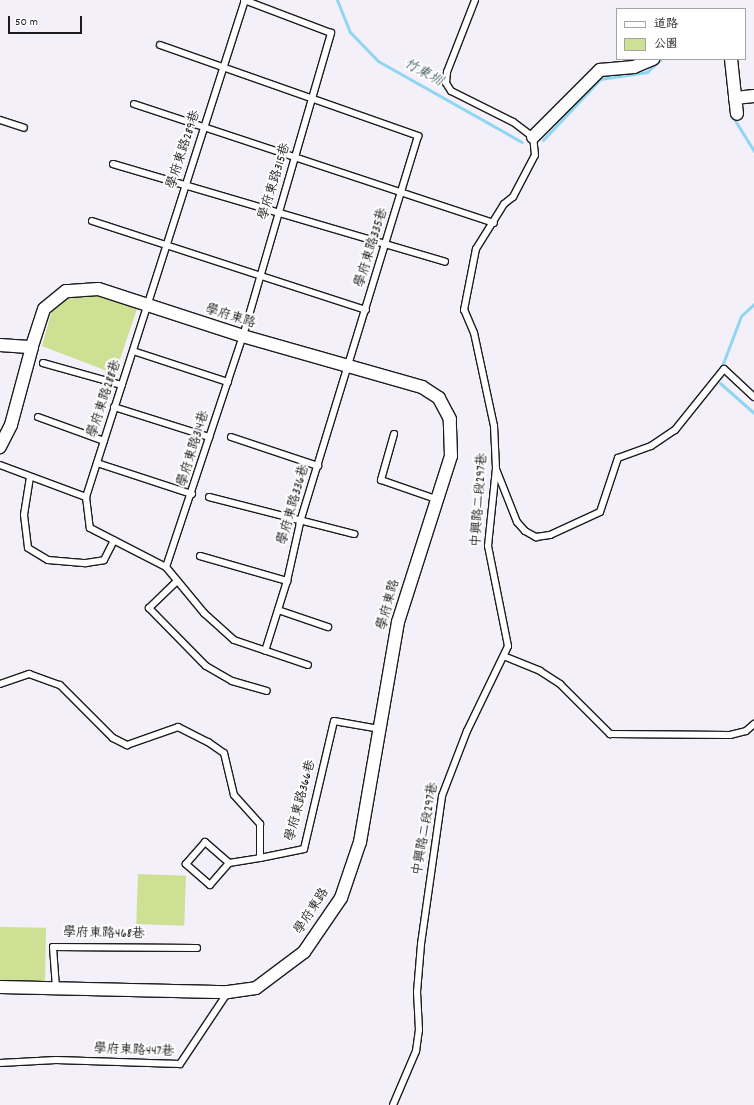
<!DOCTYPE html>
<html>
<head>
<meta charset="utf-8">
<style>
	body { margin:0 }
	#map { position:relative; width:754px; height:1105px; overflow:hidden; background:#f3f0fa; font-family:Dekko,"LXGW WenKai TC",sans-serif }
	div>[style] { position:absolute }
	.green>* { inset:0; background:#cee094; transform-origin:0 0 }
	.stream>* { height:3px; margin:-1.5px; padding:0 1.5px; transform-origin:1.5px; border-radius:1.5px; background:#90d6f2 }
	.roads { filter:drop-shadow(1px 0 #1c1c1c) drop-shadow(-1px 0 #1c1c1c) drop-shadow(0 1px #1c1c1c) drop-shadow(0 -1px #1c1c1c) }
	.service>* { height:6px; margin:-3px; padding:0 3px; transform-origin:3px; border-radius:3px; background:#fff }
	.minor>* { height:12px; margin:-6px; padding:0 6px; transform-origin:6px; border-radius:6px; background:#fff }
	span { translate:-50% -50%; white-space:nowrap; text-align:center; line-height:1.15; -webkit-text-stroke:4px #fff; paint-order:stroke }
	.street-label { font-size:13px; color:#1c1c1c }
	.water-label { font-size:14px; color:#455d67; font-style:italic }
	.legend { position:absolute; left:616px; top:8px; width:130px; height:52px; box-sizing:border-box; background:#fff; border:1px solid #a4a4a4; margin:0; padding:5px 7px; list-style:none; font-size:12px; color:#1c1c1c }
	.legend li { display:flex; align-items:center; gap:8px; height:20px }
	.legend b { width:20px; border:1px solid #a4a4a4 }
	.scale { position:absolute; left:8px; top:16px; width:74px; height:18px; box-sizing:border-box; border:2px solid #1c1c1c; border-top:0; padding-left:5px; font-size:12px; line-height:14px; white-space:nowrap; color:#1c1c1c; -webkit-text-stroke:3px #fff; paint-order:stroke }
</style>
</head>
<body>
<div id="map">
	<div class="green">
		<div style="clip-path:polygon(86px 286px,139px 303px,115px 374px,42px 346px,55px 299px)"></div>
		<div style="left:138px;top:874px;width:48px;height:50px;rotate:2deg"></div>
		<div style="left:0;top:927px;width:46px;height:55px;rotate:1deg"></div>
	</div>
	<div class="stream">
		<div style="left:337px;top:0;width:35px;rotate:68deg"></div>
		<div style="left:350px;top:32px;width:40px;rotate:46deg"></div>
		<div style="left:378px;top:61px;width:165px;rotate:29.4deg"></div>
		<div style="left:730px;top:102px;width:12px;rotate:85deg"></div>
		<div style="left:731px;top:114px;width:44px;rotate:58.1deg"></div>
		<div style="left:543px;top:140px;width:83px;rotate:-46.9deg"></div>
		<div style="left:600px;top:79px;width:48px;rotate:-8.5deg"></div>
		<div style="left:647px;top:72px;width:19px;rotate:-43deg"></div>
		<div style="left:722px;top:366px;width:53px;rotate:-69.2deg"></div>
		<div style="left:741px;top:316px;width:18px;rotate:-43deg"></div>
		<div style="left:720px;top:383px;width:45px;rotate:41.4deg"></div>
	</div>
	<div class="roads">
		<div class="service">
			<div style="left:245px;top:0;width:522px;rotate:107.74deg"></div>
			<div style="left:86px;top:497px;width:31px;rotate:83deg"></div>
			<div style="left:90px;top:528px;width:85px;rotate:27.2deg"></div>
			<div style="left:166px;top:567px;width:60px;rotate:50.4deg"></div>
			<div style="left:204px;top:613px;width:40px;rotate:42deg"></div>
			<div style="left:234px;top:640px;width:78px;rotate:18.7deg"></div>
			<div style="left:160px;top:45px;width:274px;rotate:19.4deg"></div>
			<div style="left:418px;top:136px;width:405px;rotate:107deg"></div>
			<div style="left:300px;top:523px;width:59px;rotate:102.6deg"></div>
			<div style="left:287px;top:581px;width:73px;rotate:107.4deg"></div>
			<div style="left:134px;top:104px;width:379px;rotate:18.3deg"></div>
			<div style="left:0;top:120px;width:25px;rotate:18deg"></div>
			<div style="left:113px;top:164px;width:346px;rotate:16.4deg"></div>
			<div style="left:92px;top:221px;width:288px;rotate:18deg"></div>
			<div style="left:133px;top:351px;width:100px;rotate:18.1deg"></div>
			<div style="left:43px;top:363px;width:82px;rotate:15.6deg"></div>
			<div style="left:114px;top:407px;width:100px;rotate:17.5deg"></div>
			<div style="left:38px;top:417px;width:70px;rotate:20deg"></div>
			<div style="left:394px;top:434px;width:48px;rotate:105.8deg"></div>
			<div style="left:381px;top:480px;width:58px;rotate:19.1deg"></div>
			<div style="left:231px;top:437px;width:92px;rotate:18.4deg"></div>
			<div style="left:97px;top:463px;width:100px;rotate:18.1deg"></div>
			<div style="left:0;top:465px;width:92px;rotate:20.4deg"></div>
			<div style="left:496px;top:469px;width:57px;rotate:68.4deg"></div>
			<div style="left:517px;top:522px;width:12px;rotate:48deg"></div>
			<div style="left:525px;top:531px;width:13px;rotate:29deg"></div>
			<div style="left:536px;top:537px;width:14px;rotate:-8deg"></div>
			<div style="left:550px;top:535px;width:55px;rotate:-24.7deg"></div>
			<div style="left:600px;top:512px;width:57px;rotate:-71.6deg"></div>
			<div style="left:618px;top:458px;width:35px;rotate:-20deg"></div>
			<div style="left:651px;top:446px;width:29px;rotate:-34deg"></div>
			<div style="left:675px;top:430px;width:78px;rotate:-51.2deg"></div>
			<div style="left:724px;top:369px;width:41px;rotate:43deg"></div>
			<div style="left:30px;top:477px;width:38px;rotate:99deg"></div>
			<div style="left:24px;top:515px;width:33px;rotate:83deg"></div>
			<div style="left:28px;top:548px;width:23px;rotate:31deg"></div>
			<div style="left:48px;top:560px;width:38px;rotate:5deg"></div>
			<div style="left:86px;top:563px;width:18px;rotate:-9deg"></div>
			<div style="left:104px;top:560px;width:22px;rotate:-63deg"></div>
			<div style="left:209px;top:497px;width:150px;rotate:14.3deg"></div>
			<div style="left:200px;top:556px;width:91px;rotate:16deg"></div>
			<div style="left:166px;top:567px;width:243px;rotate:-71.6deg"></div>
			<div style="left:243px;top:336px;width:316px;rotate:-73.8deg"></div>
			<div style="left:331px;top:33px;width:93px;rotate:-159.2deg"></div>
			<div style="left:177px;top:581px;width:39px;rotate:136deg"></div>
			<div style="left:149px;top:608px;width:81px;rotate:45.5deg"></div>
			<div style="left:206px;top:666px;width:30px;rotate:30deg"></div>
			<div style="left:232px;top:681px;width:36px;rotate:16deg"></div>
			<div style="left:278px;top:610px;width:53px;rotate:18.8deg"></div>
			<div style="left:506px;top:657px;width:37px;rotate:22deg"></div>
			<div style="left:540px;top:671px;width:24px;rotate:33deg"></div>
			<div style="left:560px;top:684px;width:71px;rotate:45deg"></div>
			<div style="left:610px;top:734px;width:120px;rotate:0.5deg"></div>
			<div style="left:730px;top:735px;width:16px;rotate:-14deg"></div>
			<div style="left:746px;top:731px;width:11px;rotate:-41deg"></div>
			<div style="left:0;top:684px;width:31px;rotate:-19deg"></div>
			<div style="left:29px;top:674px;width:33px;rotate:20deg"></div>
			<div style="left:60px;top:685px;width:75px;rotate:45deg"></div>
			<div style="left:113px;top:738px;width:16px;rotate:27deg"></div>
			<div style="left:127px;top:745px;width:54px;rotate:-19.4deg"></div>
			<div style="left:178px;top:727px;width:34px;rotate:27deg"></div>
			<div style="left:208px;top:742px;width:19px;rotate:35deg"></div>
			<div style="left:224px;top:753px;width:43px;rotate:76.6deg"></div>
			<div style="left:234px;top:795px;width:39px;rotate:48deg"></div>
			<div style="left:260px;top:824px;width:34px;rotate:90deg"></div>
			<div style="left:260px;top:858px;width:45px;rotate:-11.6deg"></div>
			<div style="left:304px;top:849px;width:131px;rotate:-76.8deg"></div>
			<div style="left:334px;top:721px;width:47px;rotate:9.9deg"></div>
			<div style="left:229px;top:863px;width:29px;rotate:131deg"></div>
			<div style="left:210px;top:885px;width:32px;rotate:-139deg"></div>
			<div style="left:186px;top:864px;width:29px;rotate:-49deg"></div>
			<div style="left:205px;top:842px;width:32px;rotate:41deg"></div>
			<div style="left:229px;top:863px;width:31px;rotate:-9deg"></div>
			<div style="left:56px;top:988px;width:41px;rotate:-94.2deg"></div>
			<div style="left:53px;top:947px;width:144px;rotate:0.4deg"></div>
			<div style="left:0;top:1063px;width:56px;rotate:-3.1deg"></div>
			<div style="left:56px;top:1060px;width:124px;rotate:1.8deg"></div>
			<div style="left:180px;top:1064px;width:87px;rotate:-56.3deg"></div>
			<div style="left:393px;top:1105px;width:59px;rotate:-66.9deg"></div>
			<div style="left:416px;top:1051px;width:21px;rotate:-82deg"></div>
			<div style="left:419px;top:1030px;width:38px;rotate:-93deg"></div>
			<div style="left:417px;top:992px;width:48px;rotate:-85.2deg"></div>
			<div style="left:421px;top:944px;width:149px;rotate:-81.9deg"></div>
			<div style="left:442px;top:796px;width:70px;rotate:-69deg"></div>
			<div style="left:467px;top:731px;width:94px;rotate:-64.2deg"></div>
			<div style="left:508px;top:646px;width:102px;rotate:-101.3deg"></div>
			<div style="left:488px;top:546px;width:78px;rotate:-84.1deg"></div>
			<div style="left:496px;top:468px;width:42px;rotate:-92.7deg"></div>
			<div style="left:494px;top:426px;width:95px;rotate:-102.1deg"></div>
			<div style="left:474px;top:333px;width:25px;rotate:-113deg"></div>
			<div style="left:464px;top:310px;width:62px;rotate:-78.9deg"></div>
			<div style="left:476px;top:249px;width:53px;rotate:-58.1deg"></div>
			<div style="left:504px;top:204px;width:11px;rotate:-38deg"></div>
			<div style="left:513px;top:197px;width:47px;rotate:-62.4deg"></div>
			<div style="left:535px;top:155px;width:18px;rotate:-96deg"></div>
			<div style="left:533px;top:137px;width:25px;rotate:-143deg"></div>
			<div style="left:513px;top:122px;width:69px;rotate:-153.4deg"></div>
			<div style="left:451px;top:91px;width:9px;rotate:-122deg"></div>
			<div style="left:446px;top:83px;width:11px;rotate:-85deg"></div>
			<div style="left:447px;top:72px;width:77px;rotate:-68.7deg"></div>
		</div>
		<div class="minor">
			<div style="left:731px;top:59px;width:55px;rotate:83.8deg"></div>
			<div style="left:735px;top:98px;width:19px;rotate:-6deg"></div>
			<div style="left:533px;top:137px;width:95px;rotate:-45deg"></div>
			<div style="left:600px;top:70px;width:34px;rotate:-5deg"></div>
			<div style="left:634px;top:67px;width:21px;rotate:-23deg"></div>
			<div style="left:0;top:345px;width:32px;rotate:4deg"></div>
			<div style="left:32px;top:347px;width:81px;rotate:105.1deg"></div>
			<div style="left:11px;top:425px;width:25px;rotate:117deg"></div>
			<div style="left:0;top:987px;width:228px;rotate:1.3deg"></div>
			<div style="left:228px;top:992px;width:28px;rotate:-8deg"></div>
			<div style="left:256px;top:988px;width:60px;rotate:-36.9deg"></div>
			<div style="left:304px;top:952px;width:65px;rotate:-55.6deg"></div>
			<div style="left:341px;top:898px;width:59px;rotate:-71.3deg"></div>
			<div style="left:360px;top:842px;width:223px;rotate:-80.2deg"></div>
			<div style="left:398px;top:622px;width:174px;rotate:-72.3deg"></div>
			<div style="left:451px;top:456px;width:37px;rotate:-92deg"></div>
			<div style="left:450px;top:419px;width:24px;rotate:-118deg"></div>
			<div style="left:439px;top:398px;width:20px;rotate:-147deg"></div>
			<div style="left:422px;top:387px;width:186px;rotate:-164.1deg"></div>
			<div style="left:243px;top:336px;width:152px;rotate:-162deg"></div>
			<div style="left:98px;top:289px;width:32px;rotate:176deg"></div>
			<div style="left:66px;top:291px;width:28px;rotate:141deg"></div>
			<div style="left:44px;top:309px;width:40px;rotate:108deg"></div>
		</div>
	</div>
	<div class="street-label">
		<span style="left:185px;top:150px;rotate:-72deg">學府東路289巷</span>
		<span style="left:276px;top:182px;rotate:-73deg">學府東路315巷</span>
		<span style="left:373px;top:248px;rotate:-73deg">學府東路335巷</span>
		<span style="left:230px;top:318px;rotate:17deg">學府東路</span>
		<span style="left:106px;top:399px;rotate:-72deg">學府東路288巷</span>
		<span style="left:195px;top:449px;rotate:-73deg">學府東路314巷</span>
		<span style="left:481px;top:500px;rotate:-86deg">中興路二段297巷</span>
		<span style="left:295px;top:505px;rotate:-74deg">學府東路336巷</span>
		<span style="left:390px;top:605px;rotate:-75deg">學府東路</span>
		<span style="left:302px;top:801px;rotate:-75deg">學府東路366巷</span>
		<span style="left:427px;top:829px;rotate:-80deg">中興路二段297巷</span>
		<span style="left:313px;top:912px;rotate:-57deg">學府東路</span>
		<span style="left:104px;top:935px;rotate:1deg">學府東路468巷</span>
		<span style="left:134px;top:1052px;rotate:2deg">學府東路447巷</span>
	</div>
	<div class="water-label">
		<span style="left:423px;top:73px;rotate:29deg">竹東圳</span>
	</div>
	<ul class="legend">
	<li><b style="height:5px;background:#fff"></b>道路</li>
	<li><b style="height:11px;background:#cee094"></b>公園</li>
	</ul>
	<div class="scale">50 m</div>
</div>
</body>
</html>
